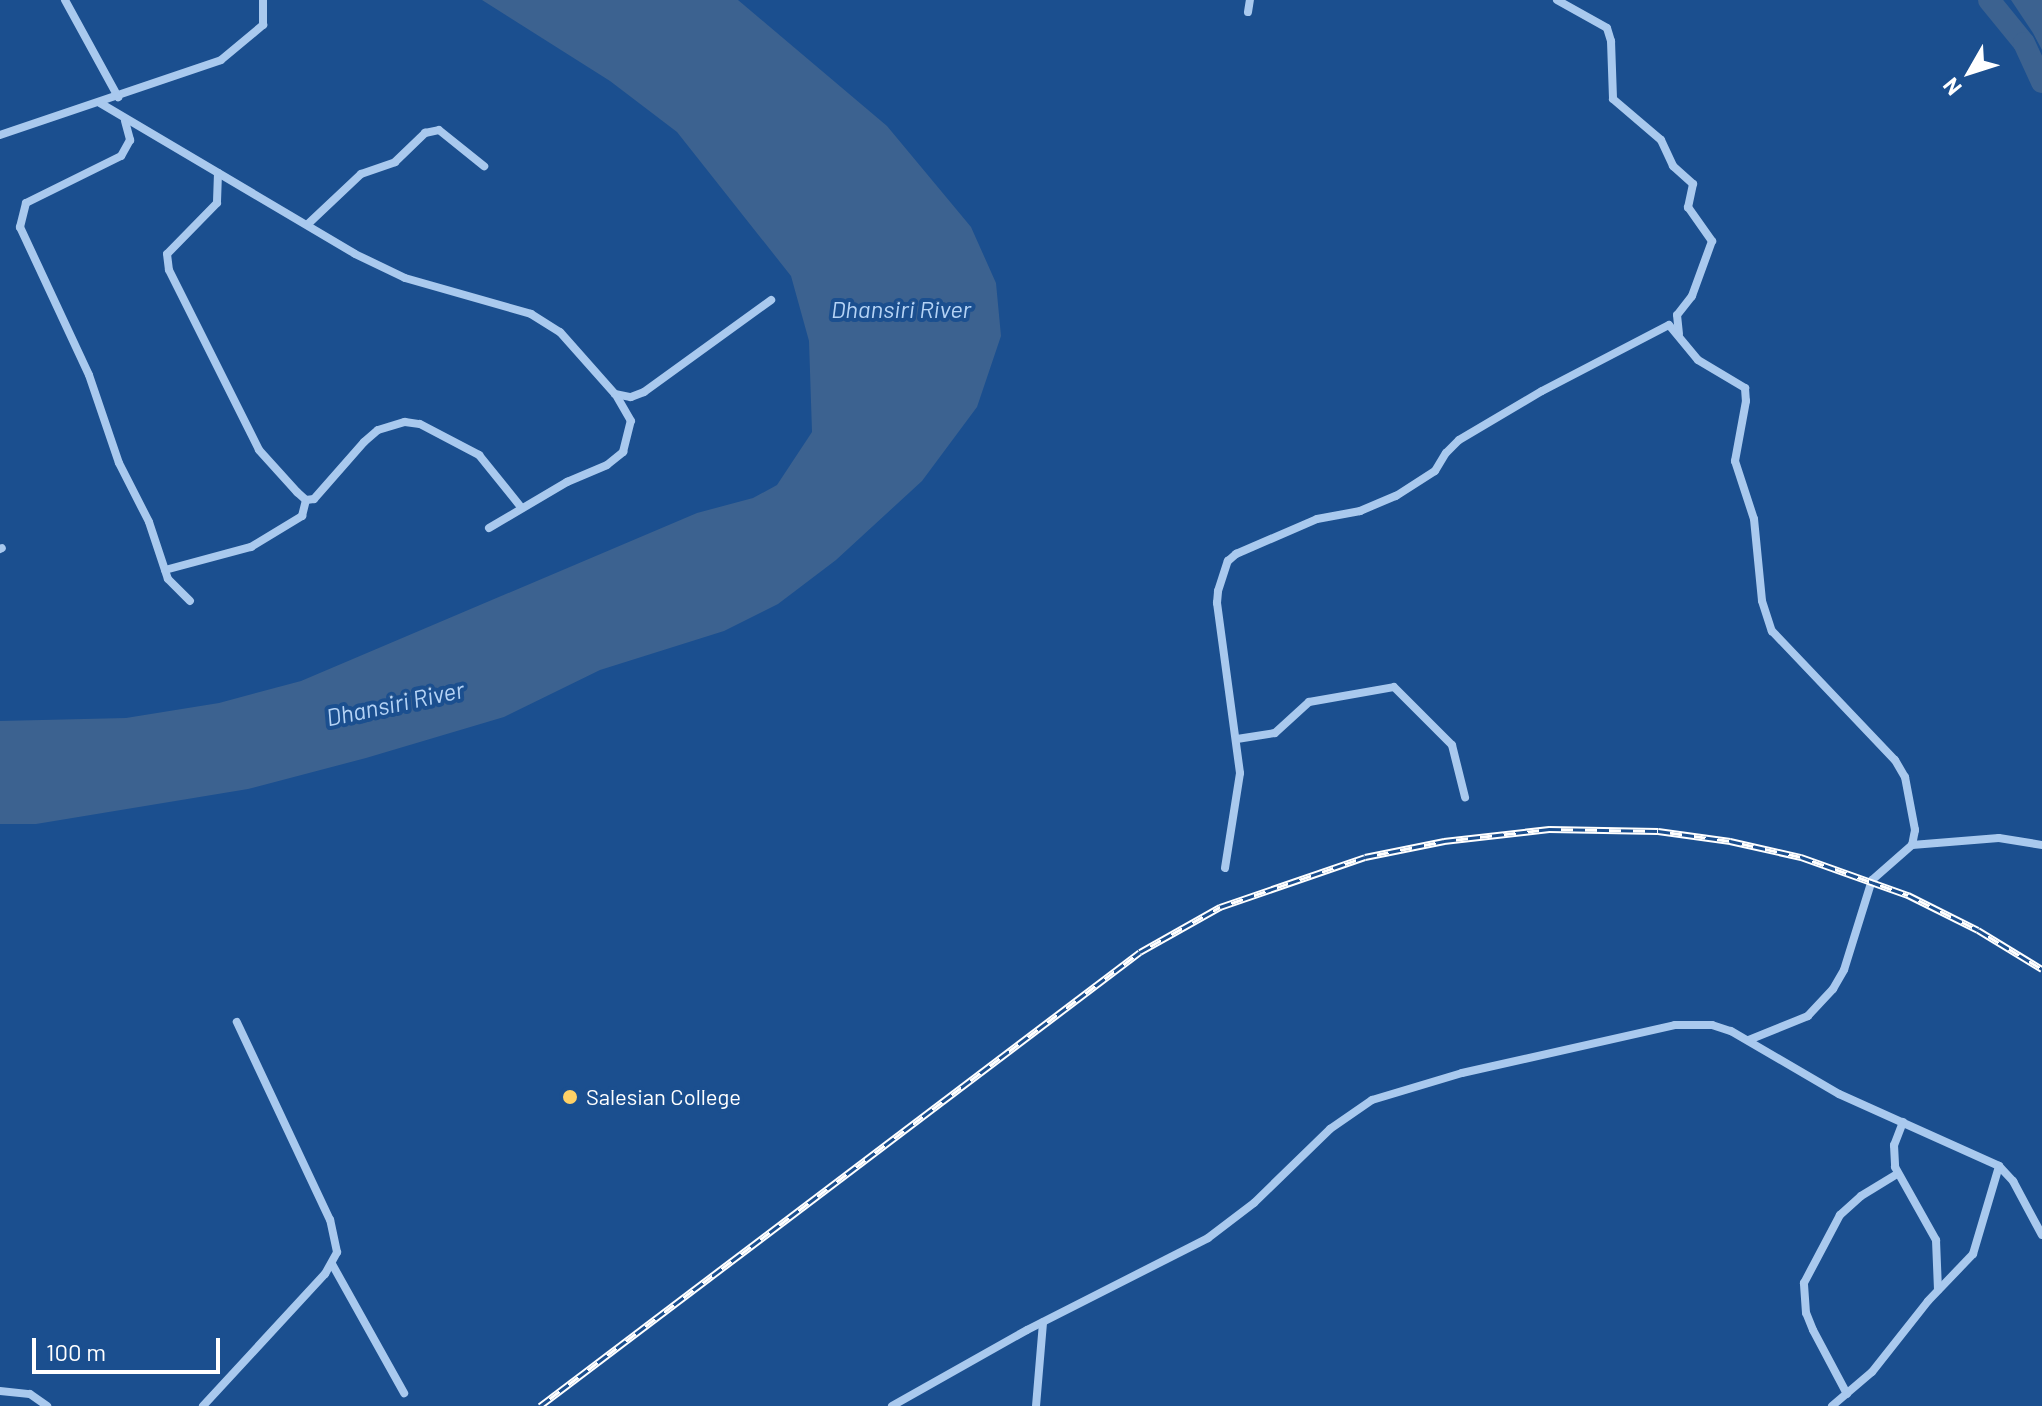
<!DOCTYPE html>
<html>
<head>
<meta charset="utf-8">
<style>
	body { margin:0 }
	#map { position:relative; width:2042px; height:1406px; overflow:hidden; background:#1b4f8f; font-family:Barlow,sans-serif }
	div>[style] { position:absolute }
	.water>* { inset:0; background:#3c6290 }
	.river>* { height:22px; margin:-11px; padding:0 11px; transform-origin:11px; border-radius:11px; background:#3c6290 }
	.minor>* { height:8px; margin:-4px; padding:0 4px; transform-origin:4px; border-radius:4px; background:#a9c9ee }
	.rail>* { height:7px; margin-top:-3.5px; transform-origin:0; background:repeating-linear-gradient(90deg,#1b4f8f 0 12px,#fff 0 24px); box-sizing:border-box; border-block:2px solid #fff }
	.dots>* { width:22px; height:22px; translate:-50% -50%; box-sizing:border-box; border:4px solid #1b4f8f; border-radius:50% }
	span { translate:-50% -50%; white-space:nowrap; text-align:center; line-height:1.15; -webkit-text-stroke:8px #1b4f8f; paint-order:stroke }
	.poi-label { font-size:22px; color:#fff }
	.left { translate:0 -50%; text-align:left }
	.water-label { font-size:24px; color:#b5d3f5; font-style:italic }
	.north { position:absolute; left:1930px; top:32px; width:80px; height:80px; -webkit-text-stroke:6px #1b4f8f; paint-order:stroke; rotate:231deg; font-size:22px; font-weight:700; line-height:32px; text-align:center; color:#fff }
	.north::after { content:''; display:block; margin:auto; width:28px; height:36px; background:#fff; clip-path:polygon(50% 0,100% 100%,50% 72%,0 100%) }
	.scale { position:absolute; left:32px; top:1338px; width:188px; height:36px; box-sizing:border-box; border:4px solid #fff; border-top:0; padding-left:10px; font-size:24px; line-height:28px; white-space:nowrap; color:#fff; -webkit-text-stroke:6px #1b4f8f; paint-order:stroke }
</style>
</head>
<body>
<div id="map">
	<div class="water">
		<div style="clip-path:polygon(482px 0,738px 0,887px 126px,971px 227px,996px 283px,1001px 336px,977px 407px,922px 481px,836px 560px,778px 604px,724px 631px,600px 670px,504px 717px,366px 758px,248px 789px,36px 824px,0 824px,0 721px,126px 718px,219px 703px,301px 681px,697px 513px,753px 498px,777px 485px,812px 432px,809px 341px,791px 276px,677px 132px,610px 81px)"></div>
		<div style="clip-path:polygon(2011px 0,2042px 0,2042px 50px,2033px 33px)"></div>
	</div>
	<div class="river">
		<div style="left:1989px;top:0;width:55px;rotate:50.9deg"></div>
		<div style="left:2024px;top:43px;width:43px;rotate:65.2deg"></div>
	</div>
	<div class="minor">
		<div style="left:65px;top:0;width:111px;rotate:61.3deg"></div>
		<div style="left:1557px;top:0;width:57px;rotate:29.2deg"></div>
		<div style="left:1607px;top:28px;width:14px;rotate:73deg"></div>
		<div style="left:1611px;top:41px;width:58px;rotate:88deg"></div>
		<div style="left:1613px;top:99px;width:63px;rotate:40.5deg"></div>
		<div style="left:1661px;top:140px;width:29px;rotate:65deg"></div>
		<div style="left:1673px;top:166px;width:27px;rotate:42deg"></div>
		<div style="left:1693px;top:184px;width:24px;rotate:102deg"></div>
		<div style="left:1688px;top:207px;width:42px;rotate:54.8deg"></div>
		<div style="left:1712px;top:241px;width:59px;rotate:110deg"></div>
		<div style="left:1692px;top:296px;width:24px;rotate:128deg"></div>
		<div style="left:1677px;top:315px;width:19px;rotate:84deg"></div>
		<div style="left:1248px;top:12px;width:12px;rotate:-81deg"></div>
		<div style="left:100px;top:103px;width:296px;rotate:30.6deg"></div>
		<div style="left:355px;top:254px;width:55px;rotate:25.6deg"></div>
		<div style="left:405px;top:278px;width:131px;rotate:15.9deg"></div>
		<div style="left:531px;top:314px;width:34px;rotate:32deg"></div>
		<div style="left:560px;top:332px;width:83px;rotate:48.4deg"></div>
		<div style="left:615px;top:394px;width:16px;rotate:11deg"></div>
		<div style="left:631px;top:397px;width:14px;rotate:-21deg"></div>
		<div style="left:644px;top:392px;width:157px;rotate:-35.9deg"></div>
		<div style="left:125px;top:121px;width:20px;rotate:75deg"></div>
		<div style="left:130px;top:140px;width:18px;rotate:119deg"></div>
		<div style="left:121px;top:156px;width:106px;rotate:153.7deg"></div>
		<div style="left:26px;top:203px;width:25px;rotate:104deg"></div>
		<div style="left:20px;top:227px;width:163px;rotate:65deg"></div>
		<div style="left:89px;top:375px;width:93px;rotate:71.2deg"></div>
		<div style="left:119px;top:463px;width:66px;rotate:63deg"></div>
		<div style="left:149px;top:522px;width:60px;rotate:71.6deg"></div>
		<div style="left:168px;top:579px;width:31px;rotate:45deg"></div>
		<div style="left:0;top:135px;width:233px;rotate:-18.7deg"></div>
		<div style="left:221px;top:60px;width:55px;rotate:-39.8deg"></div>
		<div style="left:263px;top:25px;width:25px;rotate:-90deg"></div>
		<div style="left:218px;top:173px;width:30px;rotate:92deg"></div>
		<div style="left:217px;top:203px;width:71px;rotate:134.4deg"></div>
		<div style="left:167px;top:254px;width:16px;rotate:83deg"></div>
		<div style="left:169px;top:270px;width:201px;rotate:63.4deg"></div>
		<div style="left:259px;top:450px;width:57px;rotate:47.9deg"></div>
		<div style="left:297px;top:492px;width:12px;rotate:42deg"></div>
		<div style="left:306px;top:500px;width:8px;rotate:-7deg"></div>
		<div style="left:314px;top:499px;width:76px;rotate:-48.7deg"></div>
		<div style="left:364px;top:442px;width:18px;rotate:-41deg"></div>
		<div style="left:378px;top:430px;width:28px;rotate:-17deg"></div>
		<div style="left:405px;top:422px;width:15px;rotate:8deg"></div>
		<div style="left:420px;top:424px;width:67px;rotate:27.7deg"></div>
		<div style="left:479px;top:455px;width:67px;rotate:51.1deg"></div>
		<div style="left:308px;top:224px;width:73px;rotate:-43.3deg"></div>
		<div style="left:361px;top:174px;width:36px;rotate:-19deg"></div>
		<div style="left:395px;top:162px;width:42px;rotate:-44deg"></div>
		<div style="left:425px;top:133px;width:14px;rotate:-12deg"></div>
		<div style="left:439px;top:130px;width:58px;rotate:38.7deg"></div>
		<div style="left:489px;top:528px;width:91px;rotate:-30.5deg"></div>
		<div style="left:567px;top:482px;width:43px;rotate:-23deg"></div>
		<div style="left:607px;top:465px;width:21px;rotate:-39deg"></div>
		<div style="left:623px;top:452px;width:32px;rotate:-76deg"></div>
		<div style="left:631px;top:421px;width:30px;rotate:-120deg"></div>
		<div style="left:0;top:549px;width:2px;rotate:-27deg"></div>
		<div style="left:165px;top:570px;width:89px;rotate:-15deg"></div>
		<div style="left:251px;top:547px;width:60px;rotate:-31.3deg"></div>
		<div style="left:302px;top:516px;width:16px;rotate:-76deg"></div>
		<div style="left:1237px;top:739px;width:38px;rotate:-9deg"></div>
		<div style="left:1275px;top:733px;width:46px;rotate:-42.4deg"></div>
		<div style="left:1309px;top:702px;width:86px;rotate:-10deg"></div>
		<div style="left:1394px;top:687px;width:82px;rotate:45deg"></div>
		<div style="left:1452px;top:745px;width:54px;rotate:76deg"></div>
		<div style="left:1912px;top:845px;width:87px;rotate:-4.6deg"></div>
		<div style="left:1999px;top:838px;width:44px;rotate:9.2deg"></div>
		<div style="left:1225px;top:868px;width:96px;rotate:-81deg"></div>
		<div style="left:1240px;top:773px;width:172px;rotate:-97.7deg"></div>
		<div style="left:1217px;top:603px;width:12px;rotate:-85deg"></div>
		<div style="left:1218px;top:591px;width:32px;rotate:-72deg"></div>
		<div style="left:1228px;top:561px;width:11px;rotate:-41deg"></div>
		<div style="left:1236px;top:554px;width:88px;rotate:-23.4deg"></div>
		<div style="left:1317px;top:519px;width:44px;rotate:-10.5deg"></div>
		<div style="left:1360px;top:511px;width:39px;rotate:-23deg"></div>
		<div style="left:1396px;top:496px;width:46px;rotate:-32.7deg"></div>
		<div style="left:1435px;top:471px;width:21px;rotate:-59deg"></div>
		<div style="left:1446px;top:453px;width:18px;rotate:-45deg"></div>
		<div style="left:1459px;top:440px;width:96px;rotate:-30.6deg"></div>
		<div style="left:1542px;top:391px;width:143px;rotate:-27.5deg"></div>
		<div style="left:1669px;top:325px;width:45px;rotate:50.4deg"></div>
		<div style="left:1698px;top:360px;width:55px;rotate:30.8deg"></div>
		<div style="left:1745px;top:388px;width:13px;rotate:86deg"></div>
		<div style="left:1746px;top:401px;width:61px;rotate:100.4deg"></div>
		<div style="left:1735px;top:461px;width:61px;rotate:71.9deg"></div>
		<div style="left:1754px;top:519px;width:82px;rotate:84.4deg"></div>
		<div style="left:1762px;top:601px;width:32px;rotate:72deg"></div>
		<div style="left:1772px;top:631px;width:178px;rotate:46.4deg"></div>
		<div style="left:1895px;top:760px;width:20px;rotate:60deg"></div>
		<div style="left:1905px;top:777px;width:54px;rotate:79.3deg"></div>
		<div style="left:1915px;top:830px;width:15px;rotate:101deg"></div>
		<div style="left:1912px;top:845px;width:53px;rotate:138.8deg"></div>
		<div style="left:1872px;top:880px;width:94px;rotate:107.3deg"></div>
		<div style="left:1844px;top:970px;width:22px;rotate:120deg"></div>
		<div style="left:1833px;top:989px;width:37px;rotate:133deg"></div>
		<div style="left:1808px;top:1016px;width:64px;rotate:157.9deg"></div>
		<div style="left:1903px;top:1122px;width:25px;rotate:111deg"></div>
		<div style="left:1894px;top:1145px;width:22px;rotate:87deg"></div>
		<div style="left:1895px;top:1167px;width:84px;rotate:60.7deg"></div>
		<div style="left:1936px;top:1240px;width:50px;rotate:87.7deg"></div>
		<div style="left:332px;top:1264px;width:148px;rotate:60.8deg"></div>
		<div style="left:0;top:1391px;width:30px;rotate:6deg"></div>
		<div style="left:30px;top:1394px;width:21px;rotate:35deg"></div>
		<div style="left:1847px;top:1394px;width:72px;rotate:-118deg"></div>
		<div style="left:1813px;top:1330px;width:18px;rotate:-112deg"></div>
		<div style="left:1806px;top:1313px;width:30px;rotate:-94deg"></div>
		<div style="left:1804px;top:1283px;width:77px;rotate:-62.1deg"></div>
		<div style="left:1840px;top:1215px;width:28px;rotate:-42deg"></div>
		<div style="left:1861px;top:1196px;width:42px;rotate:-31.4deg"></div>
		<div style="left:203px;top:1406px;width:180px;rotate:-47.3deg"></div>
		<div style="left:325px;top:1274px;width:25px;rotate:-61deg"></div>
		<div style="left:337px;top:1252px;width:33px;rotate:-102deg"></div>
		<div style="left:330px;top:1220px;width:219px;rotate:-115.2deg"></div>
		<div style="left:892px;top:1406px;width:155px;rotate:-29.4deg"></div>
		<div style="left:1027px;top:1330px;width:203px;rotate:-26.9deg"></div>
		<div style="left:1208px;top:1238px;width:58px;rotate:-37.3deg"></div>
		<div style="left:1254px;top:1203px;width:106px;rotate:-44.2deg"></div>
		<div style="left:1330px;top:1129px;width:51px;rotate:-34.6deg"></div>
		<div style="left:1372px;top:1100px;width:94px;rotate:-16.7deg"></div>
		<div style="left:1462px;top:1073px;width:218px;rotate:-12.7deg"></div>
		<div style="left:1675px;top:1025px;width:37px"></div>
		<div style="left:1712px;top:1025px;width:20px;rotate:18deg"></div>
		<div style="left:1731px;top:1031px;width:125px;rotate:30.3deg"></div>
		<div style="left:1839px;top:1094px;width:175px;rotate:24.2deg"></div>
		<div style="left:1999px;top:1166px;width:21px;rotate:47deg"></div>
		<div style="left:2013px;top:1181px;width:61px;rotate:61.8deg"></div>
		<div style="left:1036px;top:1406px;width:84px;rotate:-85.2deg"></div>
		<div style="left:1832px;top:1406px;width:52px;rotate:-40.4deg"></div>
		<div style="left:1872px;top:1372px;width:90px;rotate:-51.7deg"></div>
		<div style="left:1928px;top:1301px;width:65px;rotate:-46.2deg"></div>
		<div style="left:1973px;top:1254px;width:92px;rotate:-73.5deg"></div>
	</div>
	<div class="rail">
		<div style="left:540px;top:1406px;width:752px;rotate:-37.11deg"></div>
		<div style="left:1140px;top:952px;width:92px;rotate:-29.4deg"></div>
		<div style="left:1220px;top:907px;width:153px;rotate:-19deg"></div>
		<div style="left:1365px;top:857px;width:81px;rotate:-11.4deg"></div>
		<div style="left:1444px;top:841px;width:106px;rotate:-6.5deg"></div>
		<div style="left:1549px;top:829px;width:109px;rotate:1.1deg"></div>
		<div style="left:1658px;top:831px;width:73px;rotate:7.9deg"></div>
		<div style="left:1730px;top:841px;width:73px;rotate:12.7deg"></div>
		<div style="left:1801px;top:857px;width:114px;rotate:19.6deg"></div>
		<div style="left:1908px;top:895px;width:78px;rotate:26.6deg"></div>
		<div style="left:1978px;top:930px;width:75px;rotate:31.4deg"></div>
	</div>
	<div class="dots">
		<div style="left:570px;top:1097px;background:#ffd166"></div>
	</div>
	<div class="poi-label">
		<span class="left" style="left:586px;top:1097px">Salesian College</span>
	</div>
	<div class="water-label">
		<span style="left:901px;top:309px">Dhansiri River</span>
		<span style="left:395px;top:703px;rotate:-12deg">Dhansiri River</span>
	</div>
	<div class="north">N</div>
	<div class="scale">100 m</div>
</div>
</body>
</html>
